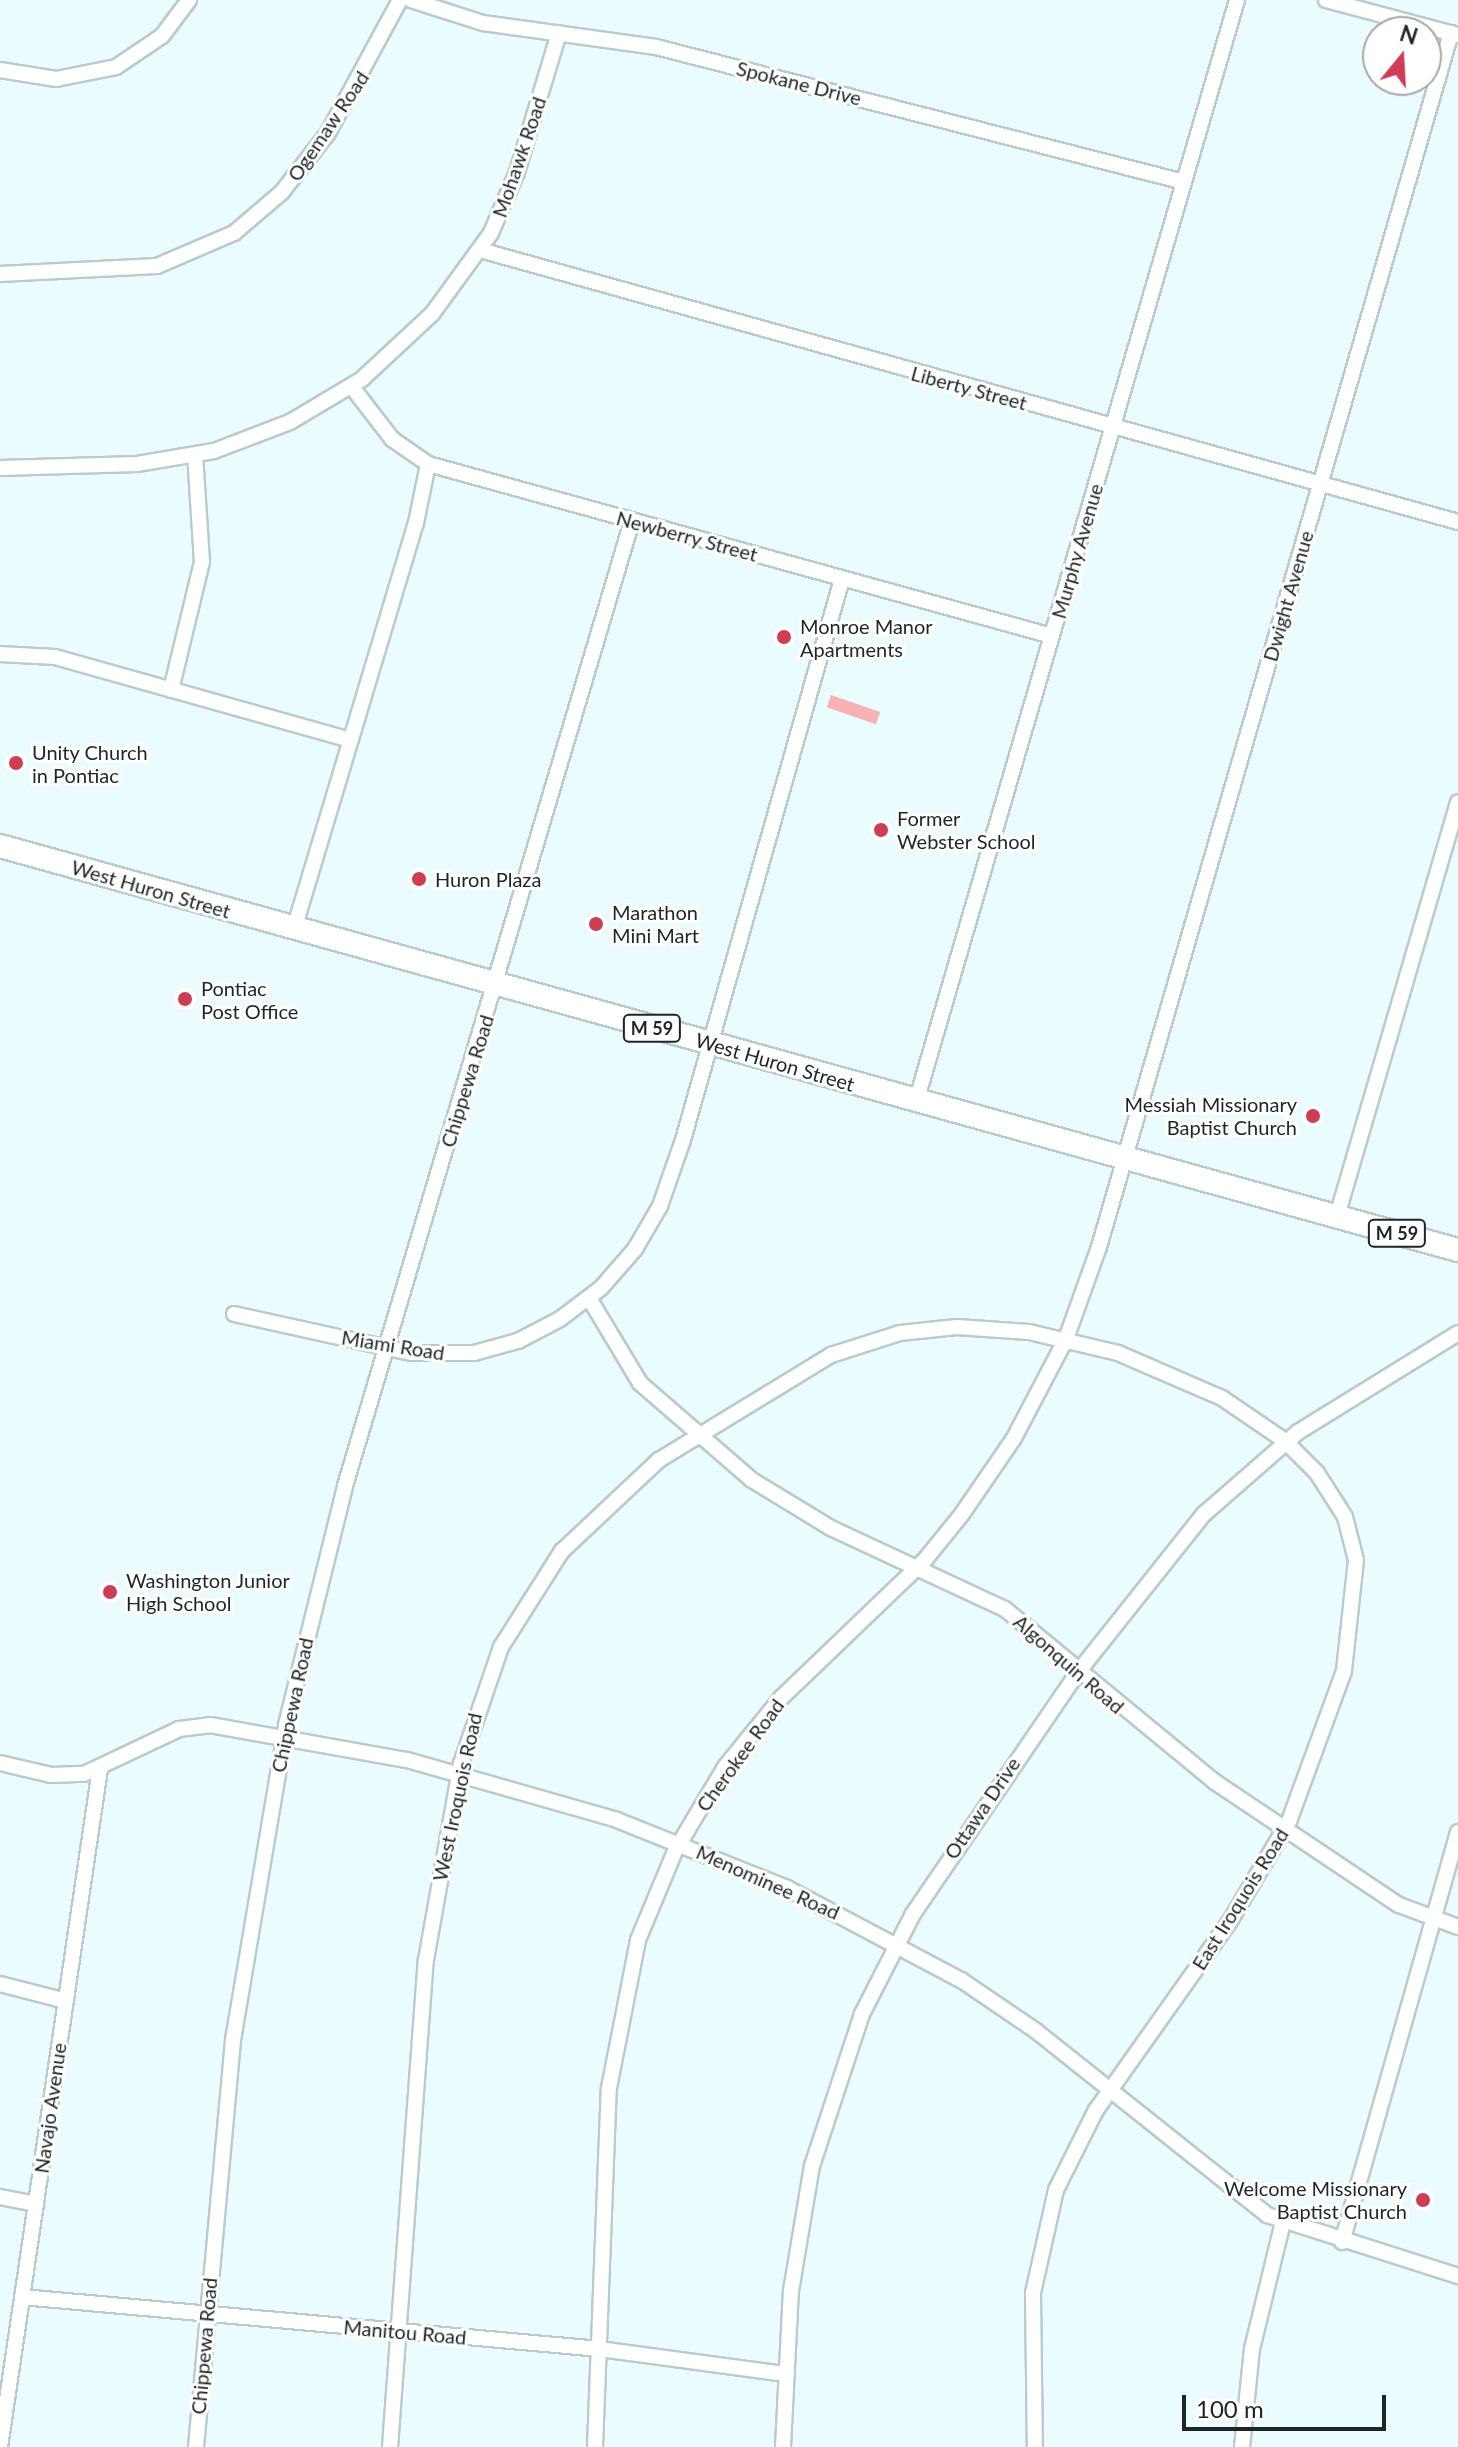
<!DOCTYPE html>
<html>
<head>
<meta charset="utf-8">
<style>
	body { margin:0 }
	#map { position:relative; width:1458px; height:2447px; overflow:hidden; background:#eafcfe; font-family:Lato,sans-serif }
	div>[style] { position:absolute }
	.green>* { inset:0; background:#f9b2b4; transform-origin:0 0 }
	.roads { filter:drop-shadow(2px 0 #b9cbcd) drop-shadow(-2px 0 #b9cbcd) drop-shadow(0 2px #b9cbcd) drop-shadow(0 -2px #b9cbcd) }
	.minor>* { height:14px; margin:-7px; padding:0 7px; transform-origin:7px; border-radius:7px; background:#fff }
	.highway>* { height:22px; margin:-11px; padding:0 11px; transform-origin:11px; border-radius:11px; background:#fff }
	.dots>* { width:22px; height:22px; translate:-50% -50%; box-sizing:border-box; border:4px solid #fff; border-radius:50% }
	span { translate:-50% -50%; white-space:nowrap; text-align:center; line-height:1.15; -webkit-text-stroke:6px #fff; paint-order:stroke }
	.shield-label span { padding:2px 6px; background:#fff; border:2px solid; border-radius:6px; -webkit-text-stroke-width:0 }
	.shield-label { font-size:18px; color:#1e2526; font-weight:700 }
	.street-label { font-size:20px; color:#1e2526 }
	.poi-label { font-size:20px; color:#1e2526 }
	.left { translate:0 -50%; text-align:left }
	.right { translate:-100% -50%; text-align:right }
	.north { position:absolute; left:1362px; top:16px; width:80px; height:80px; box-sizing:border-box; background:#fff; border:2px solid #a5a8a8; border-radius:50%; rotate:18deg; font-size:22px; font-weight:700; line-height:32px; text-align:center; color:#1e2526 }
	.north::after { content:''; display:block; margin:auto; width:28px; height:36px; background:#ce3d53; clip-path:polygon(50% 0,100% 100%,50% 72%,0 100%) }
	.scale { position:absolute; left:1182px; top:2395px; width:204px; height:36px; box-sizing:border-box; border:4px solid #1e2526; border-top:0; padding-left:10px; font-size:24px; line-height:28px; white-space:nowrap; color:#1e2526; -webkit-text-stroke:6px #fff; paint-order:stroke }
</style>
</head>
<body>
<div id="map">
	<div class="green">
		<div style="left:831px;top:695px;width:52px;height:13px;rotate:19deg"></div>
	</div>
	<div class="roads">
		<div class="minor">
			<div style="left:411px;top:0;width:76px;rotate:17.7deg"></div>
			<div style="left:483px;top:23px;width:175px;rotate:7.9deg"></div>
			<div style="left:656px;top:47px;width:545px;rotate:14.34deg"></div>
			<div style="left:1326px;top:0;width:137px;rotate:14.9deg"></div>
			<div style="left:0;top:70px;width:57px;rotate:9.1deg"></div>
			<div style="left:56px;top:79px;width:61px;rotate:-11.3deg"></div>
			<div style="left:116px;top:67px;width:55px;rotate:-34deg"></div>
			<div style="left:162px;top:36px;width:45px;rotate:-53.1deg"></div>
			<div style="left:480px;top:250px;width:1015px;rotate:15.54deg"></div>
			<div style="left:0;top:274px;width:157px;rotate:-2.9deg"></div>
			<div style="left:157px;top:266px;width:84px;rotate:-23.2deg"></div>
			<div style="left:234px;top:233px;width:63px;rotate:-40.5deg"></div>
			<div style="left:282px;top:192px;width:75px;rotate:-52.1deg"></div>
			<div style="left:328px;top:133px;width:151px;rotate:-61.6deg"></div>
			<div style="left:352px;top:387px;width:66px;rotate:52.4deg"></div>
			<div style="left:392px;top:439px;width:44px;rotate:34.8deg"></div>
			<div style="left:428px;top:464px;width:647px;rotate:15.41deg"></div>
			<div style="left:0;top:468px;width:137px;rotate:-1.7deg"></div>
			<div style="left:137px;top:464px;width:78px;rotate:-9.6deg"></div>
			<div style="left:214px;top:451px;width:81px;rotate:-20.9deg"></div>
			<div style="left:290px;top:422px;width:84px;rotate:-30.8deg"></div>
			<div style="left:362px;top:379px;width:96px;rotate:-42.9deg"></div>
			<div style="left:432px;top:314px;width:100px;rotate:-53.9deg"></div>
			<div style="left:491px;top:233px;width:66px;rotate:-66.9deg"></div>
			<div style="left:517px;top:172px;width:145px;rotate:-73.2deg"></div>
			<div style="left:0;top:654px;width:55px;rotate:3.1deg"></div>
			<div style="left:55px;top:657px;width:307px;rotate:15.7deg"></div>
			<div style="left:171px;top:690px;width:132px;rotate:-76.4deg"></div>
			<div style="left:202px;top:562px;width:107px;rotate:-93.7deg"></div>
			<div style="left:294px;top:929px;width:424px;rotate:-73.3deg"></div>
			<div style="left:416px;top:523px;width:60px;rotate:-78.5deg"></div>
			<div style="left:916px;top:1102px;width:1148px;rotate:-73.76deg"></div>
			<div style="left:1337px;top:1216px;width:431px;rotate:-73.7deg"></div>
			<div style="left:589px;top:1298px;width:99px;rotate:59deg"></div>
			<div style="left:640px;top:1383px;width:148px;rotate:40.9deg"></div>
			<div style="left:752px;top:1480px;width:92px;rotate:31.3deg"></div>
			<div style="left:831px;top:1528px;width:192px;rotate:25deg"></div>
			<div style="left:1005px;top:1609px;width:272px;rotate:39.5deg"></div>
			<div style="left:1215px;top:1782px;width:221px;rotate:33.8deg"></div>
			<div style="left:1399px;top:1905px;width:63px;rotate:20.4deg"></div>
			<div style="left:234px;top:1314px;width:182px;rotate:12.4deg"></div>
			<div style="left:412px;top:1353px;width:62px"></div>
			<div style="left:474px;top:1353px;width:46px;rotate:-15.3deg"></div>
			<div style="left:518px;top:1341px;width:47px;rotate:-27.6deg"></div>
			<div style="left:560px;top:1319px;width:51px;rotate:-37.1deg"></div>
			<div style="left:601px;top:1288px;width:52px;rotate:-48.9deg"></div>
			<div style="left:635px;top:1249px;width:50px;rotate:-59.8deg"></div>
			<div style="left:660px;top:1206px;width:70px;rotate:-70.8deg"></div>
			<div style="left:683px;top:1140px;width:583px;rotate:-74.18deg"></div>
			<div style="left:0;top:1763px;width:52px;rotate:13.2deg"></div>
			<div style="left:51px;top:1775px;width:33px;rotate:-2deg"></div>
			<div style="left:84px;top:1774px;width:105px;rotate:-25.3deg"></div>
			<div style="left:179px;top:1729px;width:31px;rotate:-7deg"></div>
			<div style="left:210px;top:1725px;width:200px;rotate:10.1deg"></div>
			<div style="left:407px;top:1760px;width:218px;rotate:15.9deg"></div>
			<div style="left:617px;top:1820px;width:183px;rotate:21.8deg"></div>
			<div style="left:787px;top:1888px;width:197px;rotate:27.9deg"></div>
			<div style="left:961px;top:1980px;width:91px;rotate:34.2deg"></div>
			<div style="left:1036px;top:2031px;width:295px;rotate:38.5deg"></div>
			<div style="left:1267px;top:2215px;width:201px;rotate:17.7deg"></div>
			<div style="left:0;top:1984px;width:68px;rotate:14.4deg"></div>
			<div style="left:0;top:2197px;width:37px;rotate:11deg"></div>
			<div style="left:1342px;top:2242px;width:426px;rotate:-74.2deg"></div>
			<div style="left:22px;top:2297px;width:580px;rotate:5.14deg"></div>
			<div style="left:600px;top:2349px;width:188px;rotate:7.7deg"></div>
			<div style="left:0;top:2447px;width:685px;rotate:-81.61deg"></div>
			<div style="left:196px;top:2447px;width:409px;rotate:-84.8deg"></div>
			<div style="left:233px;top:2040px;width:319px;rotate:-80.4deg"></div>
			<div style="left:286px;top:1725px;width:246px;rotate:-76.1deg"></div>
			<div style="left:345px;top:1486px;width:1007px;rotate:-73.44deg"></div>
			<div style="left:390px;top:2447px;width:488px;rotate:-85.8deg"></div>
			<div style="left:426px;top:1960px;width:199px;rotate:-79.9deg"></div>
			<div style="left:461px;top:1764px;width:124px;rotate:-71.1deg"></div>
			<div style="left:501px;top:1647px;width:114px;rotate:-57.6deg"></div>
			<div style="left:562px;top:1551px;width:133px;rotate:-43.2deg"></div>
			<div style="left:659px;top:1460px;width:202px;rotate:-31.4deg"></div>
			<div style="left:831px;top:1355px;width:72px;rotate:-17.7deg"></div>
			<div style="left:900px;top:1333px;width:57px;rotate:-6deg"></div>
			<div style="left:957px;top:1327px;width:72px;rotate:4deg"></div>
			<div style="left:1029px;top:1332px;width:91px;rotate:13.3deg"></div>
			<div style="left:1118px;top:1353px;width:113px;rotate:23.4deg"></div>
			<div style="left:1222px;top:1398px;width:76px;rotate:34.3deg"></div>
			<div style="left:1285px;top:1441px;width:45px;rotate:45deg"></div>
			<div style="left:1317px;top:1473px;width:52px;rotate:57.5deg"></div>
			<div style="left:1345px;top:1517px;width:44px;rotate:75.7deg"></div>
			<div style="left:1356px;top:1560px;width:112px;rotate:96.2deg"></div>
			<div style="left:1344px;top:1671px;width:160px;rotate:110.1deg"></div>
			<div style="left:1289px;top:1821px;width:116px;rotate:120.5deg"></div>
			<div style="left:1230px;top:1921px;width:232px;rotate:125.3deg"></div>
			<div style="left:1096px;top:2110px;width:89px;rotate:116.6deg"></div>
			<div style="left:1056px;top:2190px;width:106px;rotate:102.6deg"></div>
			<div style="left:1033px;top:2293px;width:154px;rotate:89.3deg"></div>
			<div style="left:595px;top:2447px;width:359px;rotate:-87.8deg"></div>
			<div style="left:609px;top:2088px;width:151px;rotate:-78.9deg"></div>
			<div style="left:638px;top:1940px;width:96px;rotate:-67.4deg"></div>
			<div style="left:675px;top:1851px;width:98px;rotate:-59.2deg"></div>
			<div style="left:725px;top:1767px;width:89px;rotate:-50.9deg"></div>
			<div style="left:781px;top:1698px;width:198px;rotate:-43.8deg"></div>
			<div style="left:924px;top:1561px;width:60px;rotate:-51deg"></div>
			<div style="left:962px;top:1514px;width:92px;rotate:-55.6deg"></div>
			<div style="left:1014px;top:1438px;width:112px;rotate:-62.3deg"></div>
			<div style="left:1066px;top:1339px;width:98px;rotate:-70.3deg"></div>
			<div style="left:1099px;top:1247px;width:1264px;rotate:-73.83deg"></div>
			<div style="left:783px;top:2447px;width:156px;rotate:-87.1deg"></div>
			<div style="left:791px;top:2291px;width:127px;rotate:-80.5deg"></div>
			<div style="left:812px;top:2166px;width:160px;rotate:-71.8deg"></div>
			<div style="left:862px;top:2014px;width:112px;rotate:-63deg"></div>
			<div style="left:913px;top:1914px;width:294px;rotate:-55.7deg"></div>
			<div style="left:1079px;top:1671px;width:201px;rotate:-51.5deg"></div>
			<div style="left:1204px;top:1514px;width:125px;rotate:-41.1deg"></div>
			<div style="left:1298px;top:1432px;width:188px;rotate:-31.7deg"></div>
			<div style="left:1242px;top:2447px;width:99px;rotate:-84.2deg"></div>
			<div style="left:1252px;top:2349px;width:131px;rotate:-76.3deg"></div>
		</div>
		<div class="highway">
			<div style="left:0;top:846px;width:1513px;rotate:15.49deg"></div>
		</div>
	</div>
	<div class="dots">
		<div style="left:784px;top:637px;background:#ce3d53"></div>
		<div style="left:16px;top:763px;background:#ce3d53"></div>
		<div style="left:881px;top:830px;background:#ce3d53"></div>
		<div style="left:419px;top:879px;background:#ce3d53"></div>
		<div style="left:596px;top:924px;background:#ce3d53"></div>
		<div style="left:185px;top:999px;background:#ce3d53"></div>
		<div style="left:1313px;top:1116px;background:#ce3d53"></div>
		<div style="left:110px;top:1592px;background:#ce3d53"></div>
		<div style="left:1423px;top:2200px;background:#ce3d53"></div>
	</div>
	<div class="shield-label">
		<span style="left:652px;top:1028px">M 59</span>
		<span style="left:1397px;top:1233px">M 59</span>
	</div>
	<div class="street-label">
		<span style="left:799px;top:83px;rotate:14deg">Spokane Drive</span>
		<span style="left:328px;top:126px;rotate:-56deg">Ogemaw Road</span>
		<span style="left:519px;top:157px;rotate:-71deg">Mohawk Road</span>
		<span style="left:969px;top:388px;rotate:15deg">Liberty Street</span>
		<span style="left:687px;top:536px;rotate:15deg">Newberry Street</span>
		<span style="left:1077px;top:551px;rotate:-74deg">Murphy Avenue</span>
		<span style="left:1288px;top:596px;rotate:-74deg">Dwight Avenue</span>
		<span style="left:151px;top:889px;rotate:16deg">West Huron Street</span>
		<span style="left:775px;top:1062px;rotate:16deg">West Huron Street</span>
		<span style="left:467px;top:1081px;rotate:-73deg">Chippewa Road</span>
		<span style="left:393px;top:1345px;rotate:9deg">Miami Road</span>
		<span style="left:1069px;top:1664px;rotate:41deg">Algonquin Road</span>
		<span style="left:292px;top:1705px;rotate:-78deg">Chippewa Road</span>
		<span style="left:740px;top:1755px;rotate:-54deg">Cherokee Road</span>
		<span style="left:457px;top:1797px;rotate:-78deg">West Iroquois Road</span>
		<span style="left:982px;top:1808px;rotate:-56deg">Ottawa Drive</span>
		<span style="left:768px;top:1882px;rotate:24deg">Menominee Road</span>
		<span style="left:1240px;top:1899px;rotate:-58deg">East Iroquois Road</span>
		<span style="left:50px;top:2108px;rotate:-82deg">Navajo Avenue</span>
		<span style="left:405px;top:2332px;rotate:5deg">Manitou Road</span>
		<span style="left:204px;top:2346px;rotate:-85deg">Chippewa Road</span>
	</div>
	<div class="poi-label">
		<span class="left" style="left:800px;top:638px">Monroe Manor<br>Apartments</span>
		<span class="left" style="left:32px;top:764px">Unity Church<br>in Pontiac</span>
		<span class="left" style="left:897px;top:830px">Former<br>Webster School</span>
		<span class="left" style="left:435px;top:879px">Huron Plaza</span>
		<span class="left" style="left:612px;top:924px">Marathon<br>Mini Mart</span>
		<span class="left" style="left:201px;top:1000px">Pontiac<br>Post Office</span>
		<span class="right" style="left:1297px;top:1116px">Messiah Missionary<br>Baptist Church</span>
		<span class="left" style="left:126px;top:1592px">Washington Junior<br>High School</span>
		<span class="right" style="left:1407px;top:2200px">Welcome Missionary<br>Baptist Church</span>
	</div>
	<div class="north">N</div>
	<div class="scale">100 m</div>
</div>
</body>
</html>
